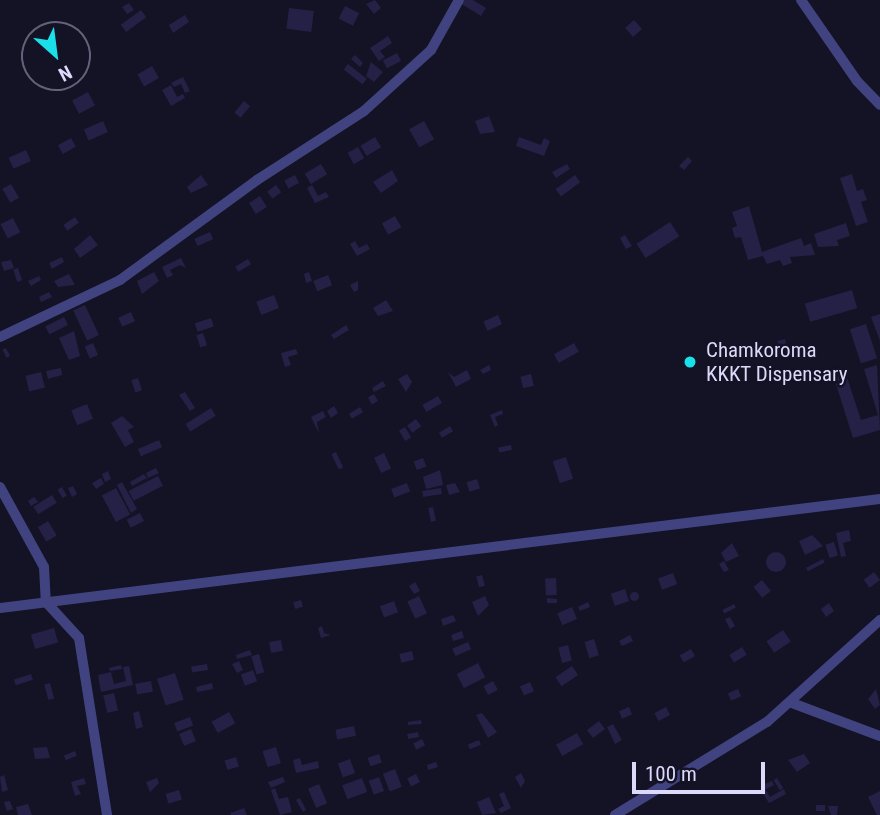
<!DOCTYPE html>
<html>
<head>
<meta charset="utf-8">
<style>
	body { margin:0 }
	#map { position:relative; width:880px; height:815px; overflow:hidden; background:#141225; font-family:"Roboto Condensed",sans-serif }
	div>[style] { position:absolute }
	.building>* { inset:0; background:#252045; transform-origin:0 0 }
	.round { border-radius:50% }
	.minor>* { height:10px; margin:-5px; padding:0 5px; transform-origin:5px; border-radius:5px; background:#414380 }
	.dots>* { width:19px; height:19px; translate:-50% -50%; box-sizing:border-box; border:4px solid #141225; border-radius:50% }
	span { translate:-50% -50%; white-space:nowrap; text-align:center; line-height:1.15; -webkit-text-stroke:5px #141225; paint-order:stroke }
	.poi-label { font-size:21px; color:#dcdafb }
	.left { translate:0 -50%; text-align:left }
	.north { position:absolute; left:21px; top:21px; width:70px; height:70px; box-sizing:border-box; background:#141225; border:2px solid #64627b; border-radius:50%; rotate:152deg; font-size:19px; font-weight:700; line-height:28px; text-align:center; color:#dcdafb }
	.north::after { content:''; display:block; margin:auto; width:24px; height:32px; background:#19e0e9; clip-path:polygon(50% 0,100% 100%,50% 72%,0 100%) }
	.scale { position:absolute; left:632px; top:762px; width:133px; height:32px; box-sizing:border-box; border:4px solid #dcdafb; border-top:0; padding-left:9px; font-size:21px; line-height:24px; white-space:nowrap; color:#dcdafb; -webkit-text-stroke:5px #141225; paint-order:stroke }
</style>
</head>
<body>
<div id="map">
	<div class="building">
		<div style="clip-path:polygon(375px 0,381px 8px,374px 14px,366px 4px)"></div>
		<div style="clip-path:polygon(463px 0,473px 0,486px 8px,481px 16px,460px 3px)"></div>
		<div style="clip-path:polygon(129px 3px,134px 10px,127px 14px,122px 7px)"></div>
		<div style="left:345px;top:6px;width:16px;height:14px;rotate:27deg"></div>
		<div style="left:289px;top:8px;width:25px;height:21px;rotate:7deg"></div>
		<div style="left:141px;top:10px;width:9px;height:25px;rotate:54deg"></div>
		<div style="clip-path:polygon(185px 15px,189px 22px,173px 33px,169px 25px)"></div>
		<div style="left:634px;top:20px;width:12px;height:12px;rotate:48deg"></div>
		<div style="clip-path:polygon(388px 36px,392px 43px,380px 51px,385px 57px,379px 61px,370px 48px)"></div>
		<div style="left:397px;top:53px;width:9px;height:16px;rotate:63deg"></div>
		<div style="clip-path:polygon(355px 55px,363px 63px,360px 67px,351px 59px)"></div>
		<div style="clip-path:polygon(371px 62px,383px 72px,374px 82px,366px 76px)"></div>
		<div style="left:348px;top:64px;width:24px;height:7px;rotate:38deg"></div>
		<div style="left:152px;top:66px;width:14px;height:17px;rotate:60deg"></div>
		<div style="clip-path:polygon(183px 77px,190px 91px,185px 93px,181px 84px,174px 87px,171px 83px)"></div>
		<div style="clip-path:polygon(171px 85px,177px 97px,183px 94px,185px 98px,171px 106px,162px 90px)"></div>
		<div style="left:88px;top:92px;width:15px;height:18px;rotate:62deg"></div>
		<div style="left:244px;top:101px;width:8px;height:15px;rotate:40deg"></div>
		<div style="clip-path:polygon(489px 116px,495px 132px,480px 134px,475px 121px)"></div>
		<div style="left:103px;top:121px;width:12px;height:21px;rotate:66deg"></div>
		<div style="left:424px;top:121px;width:21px;height:17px;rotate:61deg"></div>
		<div style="left:375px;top:137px;width:12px;height:17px;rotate:59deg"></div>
		<div style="clip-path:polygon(519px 137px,541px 145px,544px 138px,550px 141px,544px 156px,516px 146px)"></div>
		<div style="left:71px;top:138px;width:10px;height:15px;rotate:61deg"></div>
		<div style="left:358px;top:147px;width:13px;height:12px;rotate:61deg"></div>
		<div style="left:26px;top:150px;width:12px;height:19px;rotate:66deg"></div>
		<div style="clip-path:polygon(688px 157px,692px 161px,684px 170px,679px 166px)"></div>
		<div style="left:321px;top:164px;width:12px;height:19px;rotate:59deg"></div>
		<div style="clip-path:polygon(567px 164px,570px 169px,556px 178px,552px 172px)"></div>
		<div style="clip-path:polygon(392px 170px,398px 181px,381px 193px,373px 182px)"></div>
		<div style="clip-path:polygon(852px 174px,857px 191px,863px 189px,867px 200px,861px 202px,868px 222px,856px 226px,840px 178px)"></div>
		<div style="clip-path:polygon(201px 175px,208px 185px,191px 193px,187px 187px)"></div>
		<div style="left:295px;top:175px;width:9px;height:12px;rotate:63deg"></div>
		<div style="left:575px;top:175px;width:9px;height:24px;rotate:54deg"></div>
		<div style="left:11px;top:184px;width:16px;height:10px;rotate:60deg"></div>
		<div style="left:276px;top:185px;width:9px;height:11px;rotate:54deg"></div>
		<div style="clip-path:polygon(312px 185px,318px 196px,326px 192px,329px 197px,315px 203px,307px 188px)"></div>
		<div style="left:260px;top:196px;width:13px;height:13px;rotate:58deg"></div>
		<div style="clip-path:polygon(749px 206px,762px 252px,801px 238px,804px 246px,811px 243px,815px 255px,790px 257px,792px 263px,783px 266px,780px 260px,767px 264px,763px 256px,748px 260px,741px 237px,735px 238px,732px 228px,737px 226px,732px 212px)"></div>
		<div style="left:395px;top:216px;width:13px;height:15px;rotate:61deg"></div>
		<div style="left:75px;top:217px;width:7px;height:14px;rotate:56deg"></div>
		<div style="left:13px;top:218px;width:16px;height:14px;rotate:63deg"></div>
		<div style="left:670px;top:222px;width:17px;height:40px;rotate:57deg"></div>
		<div style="clip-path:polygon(846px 223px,850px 236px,837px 240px,839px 246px,818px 247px,814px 234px)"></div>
		<div style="left:210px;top:232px;width:8px;height:17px;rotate:67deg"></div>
		<div style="clip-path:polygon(90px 235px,98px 245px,80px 258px,74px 249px)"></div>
		<div style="clip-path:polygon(625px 235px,632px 246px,626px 249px,620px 238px)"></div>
		<div style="clip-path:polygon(355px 241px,359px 248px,367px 244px,370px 249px,357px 256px,350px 244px)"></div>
		<div style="clip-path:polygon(62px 257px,64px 262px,52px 269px,49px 263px)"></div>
		<div style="clip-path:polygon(181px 258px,186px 268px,180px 265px,170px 270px,173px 275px,167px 278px,162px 267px)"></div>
		<div style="left:248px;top:259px;width:6px;height:15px;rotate:59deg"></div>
		<div style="clip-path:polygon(11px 260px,14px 268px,4px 271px,1px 262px)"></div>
		<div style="left:18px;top:268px;width:13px;height:5px;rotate:72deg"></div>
		<div style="clip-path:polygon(154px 272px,159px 281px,142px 294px,137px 281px)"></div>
		<div style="clip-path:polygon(309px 272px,312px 281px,306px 283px,304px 274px)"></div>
		<div style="clip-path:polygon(69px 274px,75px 285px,58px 287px,54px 281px)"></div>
		<div style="left:328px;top:275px;width:11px;height:16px;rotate:68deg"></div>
		<div style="clip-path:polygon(39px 276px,41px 280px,31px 286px,28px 281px)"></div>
		<div style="clip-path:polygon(358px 281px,358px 290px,354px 292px,350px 285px)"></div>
		<div style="left:852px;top:290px;width:19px;height:49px;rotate:74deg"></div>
		<div style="clip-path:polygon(49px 292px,52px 297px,41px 302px,39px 297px)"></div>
		<div style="left:274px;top:295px;width:14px;height:19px;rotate:69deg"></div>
		<div style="clip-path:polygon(386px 300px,393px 311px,378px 316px,373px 308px)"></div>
		<div style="left:85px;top:305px;width:33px;height:13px;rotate:65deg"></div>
		<div style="left:131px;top:312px;width:10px;height:14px;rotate:66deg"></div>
		<div style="clip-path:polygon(880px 314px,880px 341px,871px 317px)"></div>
		<div style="left:498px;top:315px;width:10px;height:16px;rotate:66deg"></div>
		<div style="left:64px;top:317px;width:9px;height:21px;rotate:63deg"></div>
		<div style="left:211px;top:318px;width:9px;height:17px;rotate:72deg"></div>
		<div style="left:866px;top:324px;width:36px;height:17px;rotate:72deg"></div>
		<div style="clip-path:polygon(346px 325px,349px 330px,334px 339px,331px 335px)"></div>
		<div style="clip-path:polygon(74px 331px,80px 356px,69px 360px,59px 338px)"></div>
		<div style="left:203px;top:333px;width:13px;height:7px;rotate:72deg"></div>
		<div style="left:785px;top:339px;width:12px;height:8px;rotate:76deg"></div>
		<div style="left:93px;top:343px;width:13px;height:9px;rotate:67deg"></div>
		<div style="left:574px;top:343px;width:10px;height:23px;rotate:61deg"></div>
		<div style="left:6px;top:348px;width:9px;height:4px;rotate:63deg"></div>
		<div style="clip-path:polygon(296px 349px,298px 354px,288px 357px,291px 365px,285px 367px,281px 353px)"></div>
		<div style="left:693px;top:353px;width:14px;height:12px;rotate:65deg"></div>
		<div style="clip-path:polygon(489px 365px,491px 370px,483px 374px,480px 370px)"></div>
		<div style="clip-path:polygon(877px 365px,880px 430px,853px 438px,834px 378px,846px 374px,861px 420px,878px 415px,864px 369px)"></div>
		<div style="clip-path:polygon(61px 368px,62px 375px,48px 379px,46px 371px)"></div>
		<div style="clip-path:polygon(467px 370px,471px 379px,456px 387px,448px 372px,454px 377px)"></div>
		<div style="left:41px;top:372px;width:16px;height:16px;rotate:76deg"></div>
		<div style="clip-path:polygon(407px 374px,412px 382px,406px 392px,398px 379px)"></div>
		<div style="left:531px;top:374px;width:12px;height:11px;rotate:76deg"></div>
		<div style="left:138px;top:378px;width:13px;height:7px;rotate:72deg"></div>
		<div style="clip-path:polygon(383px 381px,386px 386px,374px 392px,372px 388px)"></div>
		<div style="clip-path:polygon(185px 392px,195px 408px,190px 411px,179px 395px)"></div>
		<div style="left:374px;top:394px;width:8px;height:7px;rotate:60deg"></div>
		<div style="left:438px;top:396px;width:8px;height:18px;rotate:60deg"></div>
		<div style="left:87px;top:404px;width:16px;height:17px;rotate:68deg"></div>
		<div style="clip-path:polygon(334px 406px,338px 413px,331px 418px,327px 411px)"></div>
		<div style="left:360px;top:407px;width:6px;height:13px;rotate:59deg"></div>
		<div style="left:211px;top:408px;width:9px;height:30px;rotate:58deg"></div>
		<div style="clip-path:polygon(502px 410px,503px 414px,495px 417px,498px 425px,495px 427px,490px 415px)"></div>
		<div style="clip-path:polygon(323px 411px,326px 417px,317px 422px,319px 433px,311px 417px)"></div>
		<div style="clip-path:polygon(122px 416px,134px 427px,128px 430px,134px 442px,125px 447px,111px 423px)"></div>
		<div style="left:416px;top:419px;width:9px;height:11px;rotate:54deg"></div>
		<div style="left:450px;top:426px;width:6px;height:13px;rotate:59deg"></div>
		<div style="left:405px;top:427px;width:12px;height:7px;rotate:59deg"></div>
		<div style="left:159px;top:440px;width:8px;height:23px;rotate:67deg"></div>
		<div style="left:511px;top:445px;width:5px;height:13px;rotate:79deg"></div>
		<div style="left:336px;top:452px;width:17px;height:5px;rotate:65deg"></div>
		<div style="left:384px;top:453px;width:17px;height:11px;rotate:65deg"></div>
		<div style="left:566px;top:457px;width:23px;height:14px;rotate:72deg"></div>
		<div style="left:423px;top:458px;width:9px;height:10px;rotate:69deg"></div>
		<div style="clip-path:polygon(156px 468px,159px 473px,148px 478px,146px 473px)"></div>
		<div style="clip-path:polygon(440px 470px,443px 485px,426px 489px,423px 477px)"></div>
		<div style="clip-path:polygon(108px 471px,111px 479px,105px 482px,102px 474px)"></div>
		<div style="clip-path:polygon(144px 474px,147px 478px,132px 486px,130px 482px)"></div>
		<div style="left:158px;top:476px;width:11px;height:33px;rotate:63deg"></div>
		<div style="clip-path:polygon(101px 478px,104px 484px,96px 489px,92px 483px)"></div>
		<div style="left:477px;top:479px;width:10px;height:11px;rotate:73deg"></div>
		<div style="clip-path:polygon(122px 482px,137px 509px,131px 513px,117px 485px)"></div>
		<div style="left:407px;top:483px;width:9px;height:17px;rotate:69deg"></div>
		<div style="clip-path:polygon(455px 483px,460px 492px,449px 495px,446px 485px)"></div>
		<div style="clip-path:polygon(73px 486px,77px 494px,72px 497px,68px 488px)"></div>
		<div style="left:62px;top:487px;width:10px;height:5px;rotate:61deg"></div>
		<div style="left:116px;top:488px;width:30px;height:16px;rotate:62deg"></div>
		<div style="left:441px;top:488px;width:6px;height:19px;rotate:81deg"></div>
		<div style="left:52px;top:495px;width:9px;height:22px;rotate:58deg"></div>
		<div style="clip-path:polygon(34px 497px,38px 502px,31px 506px,28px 501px)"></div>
		<div style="left:433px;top:507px;width:14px;height:5px;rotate:78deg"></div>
		<div style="left:140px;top:513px;width:9px;height:15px;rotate:63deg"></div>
		<div style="left:48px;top:521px;width:17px;height:12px;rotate:59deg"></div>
		<div style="clip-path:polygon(849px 530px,851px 541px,843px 543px,846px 556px,841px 557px,836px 533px)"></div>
		<div style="clip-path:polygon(812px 535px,823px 546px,805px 555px,799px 541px)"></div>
		<div style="left:834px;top:542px;width:14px;height:9px;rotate:73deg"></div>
		<div style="clip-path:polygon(732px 543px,739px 556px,726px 562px,721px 553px)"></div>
		<div class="round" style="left:766px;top:552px;width:20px;height:20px"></div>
		<div style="left:823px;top:559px;width:4px;height:19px;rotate:63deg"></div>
		<div style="clip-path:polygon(724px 561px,729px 570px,724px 572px,719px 564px)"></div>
		<div style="left:874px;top:572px;width:10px;height:13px;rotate:53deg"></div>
		<div style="left:673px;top:573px;width:12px;height:16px;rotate:70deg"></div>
		<div style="left:482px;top:575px;width:11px;height:6px;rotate:75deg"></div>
		<div style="left:556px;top:578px;width:17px;height:11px;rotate:87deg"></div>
		<div style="left:762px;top:580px;width:14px;height:11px;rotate:51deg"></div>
		<div style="clip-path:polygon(415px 582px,420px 591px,414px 594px,409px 586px)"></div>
		<div style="left:625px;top:589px;width:13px;height:15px;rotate:72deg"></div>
		<div class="round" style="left:629.5px;top:591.5px;width:9px;height:9px"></div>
		<div style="left:419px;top:596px;width:19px;height:13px;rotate:65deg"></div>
		<div style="clip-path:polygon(485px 596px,489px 605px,478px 616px,472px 602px)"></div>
		<div style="clip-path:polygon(547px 598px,557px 599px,557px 603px,547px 603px)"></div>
		<div style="left:301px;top:600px;width:7px;height:8px;rotate:74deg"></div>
		<div style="left:394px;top:601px;width:12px;height:15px;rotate:70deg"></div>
		<div style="clip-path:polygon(588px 602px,590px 607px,580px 611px,578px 607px)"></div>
		<div style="clip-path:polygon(829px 603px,834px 611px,826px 617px,821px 609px)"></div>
		<div style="left:734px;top:604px;width:4px;height:13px;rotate:63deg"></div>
		<div style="left:572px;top:607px;width:13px;height:16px;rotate:67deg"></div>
		<div style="clip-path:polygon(453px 615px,456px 621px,443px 626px,441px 619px)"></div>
		<div style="clip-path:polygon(730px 617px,735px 626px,730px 629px,725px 619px)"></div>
		<div style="clip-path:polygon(322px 626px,324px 633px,331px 635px,321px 638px,318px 628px)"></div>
		<div style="left:54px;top:628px;width:15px;height:24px;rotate:74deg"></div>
		<div style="left:783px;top:630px;width:14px;height:20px;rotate:56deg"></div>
		<div style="clip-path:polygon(462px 631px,464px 638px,453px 641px,451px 635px)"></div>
		<div style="clip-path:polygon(630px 635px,633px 641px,622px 646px,619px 641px)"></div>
		<div style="left:594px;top:639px;width:17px;height:10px;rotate:73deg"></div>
		<div style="left:281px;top:640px;width:11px;height:12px;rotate:80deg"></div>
		<div style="left:468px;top:642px;width:8px;height:17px;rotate:67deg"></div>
		<div style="left:568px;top:645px;width:16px;height:10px;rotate:76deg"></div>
		<div style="left:742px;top:647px;width:9px;height:15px;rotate:58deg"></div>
		<div style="left:691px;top:649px;width:8px;height:13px;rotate:60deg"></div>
		<div style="clip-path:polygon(250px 650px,252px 655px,237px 659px,236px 655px)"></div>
		<div style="left:412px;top:651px;width:9px;height:13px;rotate:77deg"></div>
		<div style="left:259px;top:654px;width:19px;height:8px;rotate:74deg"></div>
		<div style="clip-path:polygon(239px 661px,243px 670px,237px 673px,232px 664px)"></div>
		<div style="left:478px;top:663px;width:16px;height:24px;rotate:63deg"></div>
		<div style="left:207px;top:664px;width:6px;height:16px;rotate:81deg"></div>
		<div style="clip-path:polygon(121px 665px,122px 669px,110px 671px,109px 668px)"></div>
		<div style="clip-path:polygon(129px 666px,133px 685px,101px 692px,98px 675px,111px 672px,114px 684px,126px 681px,123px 667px)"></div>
		<div style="left:572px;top:666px;width:11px;height:20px;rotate:56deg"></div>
		<div style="left:253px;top:670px;width:12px;height:13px;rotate:70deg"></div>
		<div style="left:175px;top:673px;width:28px;height:19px;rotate:72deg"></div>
		<div style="left:31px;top:674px;width:6px;height:18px;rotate:72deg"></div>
		<div style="left:151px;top:681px;width:11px;height:16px;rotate:80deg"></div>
		<div style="left:493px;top:681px;width:10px;height:11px;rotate:61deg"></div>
		<div style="left:530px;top:682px;width:10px;height:11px;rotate:66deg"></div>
		<div style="left:50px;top:683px;width:16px;height:6px;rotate:75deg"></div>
		<div style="clip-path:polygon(212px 683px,213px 689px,197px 692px,196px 687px)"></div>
		<div style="left:738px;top:689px;width:8px;height:11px;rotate:67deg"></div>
		<div style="clip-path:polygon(876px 689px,880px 705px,875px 709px,868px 699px)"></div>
		<div style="left:114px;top:693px;width:18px;height:11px;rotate:77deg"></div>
		<div style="left:629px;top:707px;width:8px;height:11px;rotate:67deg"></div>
		<div style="left:666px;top:707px;width:9px;height:13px;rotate:63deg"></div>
		<div style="clip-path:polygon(139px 711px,143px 727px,136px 729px,133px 713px)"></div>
		<div style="left:229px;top:712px;width:13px;height:20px;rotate:61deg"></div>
		<div style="clip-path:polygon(482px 713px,497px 732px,488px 738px,476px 715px)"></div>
		<div style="left:190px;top:717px;width:9px;height:17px;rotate:69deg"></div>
		<div style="clip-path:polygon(421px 720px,422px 724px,408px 725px,408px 722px)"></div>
		<div style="left:599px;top:721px;width:10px;height:15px;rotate:53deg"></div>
		<div style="clip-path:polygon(613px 724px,622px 740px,615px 744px,607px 727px)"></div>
		<div style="left:354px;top:726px;width:10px;height:19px;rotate:79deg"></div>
		<div style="left:191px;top:729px;width:13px;height:13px;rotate:67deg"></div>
		<div style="left:418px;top:732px;width:5px;height:11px;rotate:79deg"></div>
		<div style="left:577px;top:733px;width:13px;height:24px;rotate:61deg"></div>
		<div style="left:422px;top:739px;width:7px;height:10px;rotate:63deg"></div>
		<div style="left:479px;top:740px;width:5px;height:12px;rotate:68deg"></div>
		<div style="clip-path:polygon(47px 747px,50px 758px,35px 759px,33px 748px)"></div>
		<div style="left:276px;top:747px;width:17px;height:14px;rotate:73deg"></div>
		<div style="left:75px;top:751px;width:5px;height:12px;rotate:68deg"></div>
		<div style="left:379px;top:754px;width:9px;height:12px;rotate:72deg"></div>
		<div style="clip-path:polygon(804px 754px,810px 763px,797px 772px,788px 760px)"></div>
		<div style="left:236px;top:757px;width:10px;height:12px;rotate:73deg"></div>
		<div style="clip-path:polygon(300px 758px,302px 765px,318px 761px,319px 768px,296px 773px,293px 760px)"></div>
		<div style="left:350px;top:759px;width:15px;height:13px;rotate:70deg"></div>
		<div style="clip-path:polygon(436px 762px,438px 767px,428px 770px,427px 765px)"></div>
		<div style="left:395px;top:769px;width:19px;height:13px;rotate:69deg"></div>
		<div style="clip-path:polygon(521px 773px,525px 781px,521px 788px,515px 777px)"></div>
		<div style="left:416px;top:774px;width:9px;height:10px;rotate:63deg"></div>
		<div style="clip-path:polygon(4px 775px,8px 790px,2px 792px,0 777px)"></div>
		<div style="clip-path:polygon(283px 777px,285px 782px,271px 788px,268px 782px)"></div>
		<div style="left:379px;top:777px;width:15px;height:11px;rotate:70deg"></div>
		<div style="clip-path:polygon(84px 778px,86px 784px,77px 786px,81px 794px,75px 796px,71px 782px)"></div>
		<div style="clip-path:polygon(157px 778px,159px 783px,150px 792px,146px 782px)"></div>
		<div style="left:362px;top:778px;width:15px;height:21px;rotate:70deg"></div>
		<div style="left:777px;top:778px;width:12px;height:4px;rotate:59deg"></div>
		<div style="clip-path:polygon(772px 781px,774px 785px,764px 790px,762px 785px)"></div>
		<div style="left:319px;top:784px;width:21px;height:12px;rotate:67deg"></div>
		<div style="clip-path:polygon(275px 788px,279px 799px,288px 797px,292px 812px,280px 815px,271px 790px)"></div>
		<div style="clip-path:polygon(765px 789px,770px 797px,784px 789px,786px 794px,769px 803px,762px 792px)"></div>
		<div style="left:179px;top:790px;width:10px;height:14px;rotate:73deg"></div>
		<div style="clip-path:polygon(880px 791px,880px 815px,877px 815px,868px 797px)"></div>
		<div style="clip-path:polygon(504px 792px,511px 808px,501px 813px,498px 809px,504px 806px,499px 794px)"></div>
		<div style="clip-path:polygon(489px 797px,496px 813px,482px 815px,477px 802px)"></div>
		<div style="clip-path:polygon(300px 798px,306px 810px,303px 812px,296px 800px)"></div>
		<div style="clip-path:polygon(10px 801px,13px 809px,7px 811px,4px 802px)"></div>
		<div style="clip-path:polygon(28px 804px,32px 815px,18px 815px,16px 807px)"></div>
		<div style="left:825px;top:805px;width:6px;height:9px;rotate:90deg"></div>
		<div style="clip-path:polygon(828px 806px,838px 806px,837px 815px,831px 815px)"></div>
		<div style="clip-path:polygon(244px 808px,247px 815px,231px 815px,230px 813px)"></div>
	</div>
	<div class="minor">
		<div style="left:801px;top:0;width:98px;rotate:55.3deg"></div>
		<div style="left:857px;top:81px;width:33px;rotate:46deg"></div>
		<div style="left:0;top:337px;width:133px;rotate:-25.4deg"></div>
		<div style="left:120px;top:280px;width:170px;rotate:-36.1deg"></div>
		<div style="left:257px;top:180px;width:127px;rotate:-32.8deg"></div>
		<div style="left:364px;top:111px;width:91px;rotate:-42.3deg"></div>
		<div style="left:431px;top:50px;width:57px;rotate:-60.8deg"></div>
		<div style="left:0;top:487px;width:91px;rotate:61.2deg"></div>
		<div style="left:44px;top:567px;width:35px;rotate:87deg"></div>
		<div style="left:46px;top:602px;width:49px;rotate:47.5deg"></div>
		<div style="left:79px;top:638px;width:179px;rotate:81deg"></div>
		<div style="left:0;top:608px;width:887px;rotate:-7.06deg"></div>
		<div style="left:792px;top:703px;width:94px;rotate:20.6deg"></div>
		<div style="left:615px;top:815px;width:178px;rotate:-31.5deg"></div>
		<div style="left:767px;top:722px;width:152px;rotate:-42.1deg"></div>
	</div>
	<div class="dots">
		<div style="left:690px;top:362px;background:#19e0e9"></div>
	</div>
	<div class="poi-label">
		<span class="left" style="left:706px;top:362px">Chamkoroma<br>KKKT Dispensary</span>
	</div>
	<div class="north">N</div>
	<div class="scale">100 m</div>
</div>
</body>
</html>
